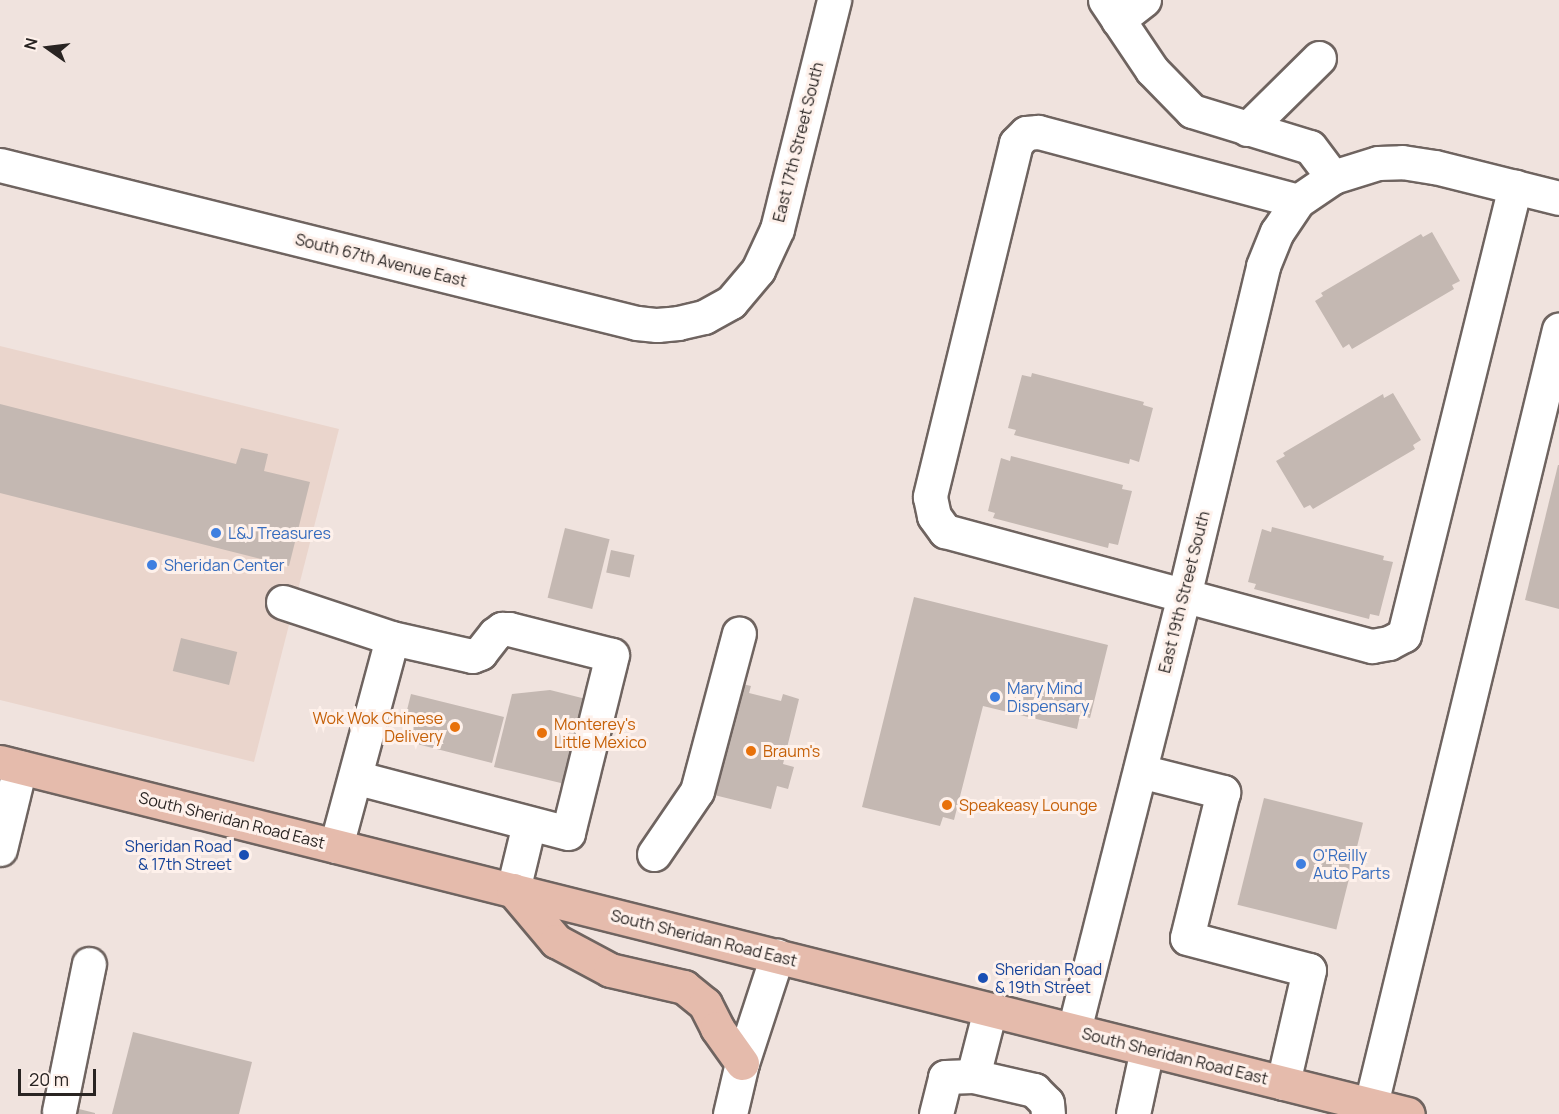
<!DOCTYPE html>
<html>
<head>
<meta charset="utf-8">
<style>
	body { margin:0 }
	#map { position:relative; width:1559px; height:1114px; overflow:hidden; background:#f0e3de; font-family:Manrope,sans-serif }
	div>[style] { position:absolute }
	.built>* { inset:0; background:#ead5cc }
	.building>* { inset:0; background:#c4b8b2; transform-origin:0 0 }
	.roads { filter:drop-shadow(2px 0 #6f6460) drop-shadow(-2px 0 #6f6460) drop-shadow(0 2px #6f6460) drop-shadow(0 -2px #6f6460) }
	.minor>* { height:33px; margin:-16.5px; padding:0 16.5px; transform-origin:16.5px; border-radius:16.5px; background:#fff }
	.major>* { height:33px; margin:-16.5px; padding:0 16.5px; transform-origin:16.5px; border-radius:16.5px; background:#e5bbac }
	.dots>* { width:16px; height:16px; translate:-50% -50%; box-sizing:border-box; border:3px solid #fef1eb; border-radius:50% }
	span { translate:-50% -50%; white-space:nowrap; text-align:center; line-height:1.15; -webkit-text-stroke:6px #fef1eb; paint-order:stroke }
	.street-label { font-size:16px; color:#292422 }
	.shop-label { font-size:16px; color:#366cbe }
	.left { translate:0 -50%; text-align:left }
	.food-label { font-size:16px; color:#c56008 }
	.right { translate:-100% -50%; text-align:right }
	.transit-label { font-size:16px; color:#164399 }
	.north { position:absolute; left:18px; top:18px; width:60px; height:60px; -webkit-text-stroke:4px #fef1eb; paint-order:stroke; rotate:284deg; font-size:16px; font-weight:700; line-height:24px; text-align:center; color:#292422 }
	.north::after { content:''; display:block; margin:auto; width:21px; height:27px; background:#292422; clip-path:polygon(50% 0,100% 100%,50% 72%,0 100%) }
	.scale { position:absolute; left:18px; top:1069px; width:78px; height:27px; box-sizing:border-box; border:3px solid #292422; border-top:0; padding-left:8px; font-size:18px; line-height:21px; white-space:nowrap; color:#292422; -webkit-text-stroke:4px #fef1eb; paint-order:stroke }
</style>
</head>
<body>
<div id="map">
	<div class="built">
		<div style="clip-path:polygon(0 346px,339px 429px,254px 762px,0 700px)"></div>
	</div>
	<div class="building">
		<div style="clip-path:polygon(1432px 232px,1460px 281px,1452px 285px,1454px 289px,1352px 349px,1349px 344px,1343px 348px,1315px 301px,1323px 296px,1321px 293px,1421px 234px,1423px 237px)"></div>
		<div style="clip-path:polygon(1032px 373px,1144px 402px,1143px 405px,1153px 408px,1139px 462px,1130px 459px,1129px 464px,1014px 435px,1016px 430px,1008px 428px,1022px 375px,1031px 377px)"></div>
		<div style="clip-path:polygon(1393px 393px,1421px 440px,1413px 445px,1415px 449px,1313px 509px,1310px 505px,1304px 508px,1276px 461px,1285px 456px,1283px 453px,1383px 394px,1384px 398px)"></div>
		<div style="clip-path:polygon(0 404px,236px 464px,241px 448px,268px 454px,264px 471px,310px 482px,289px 566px,0 493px)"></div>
		<div style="clip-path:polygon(1011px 456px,1123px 485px,1122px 489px,1132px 491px,1118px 545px,1109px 543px,1108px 548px,993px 518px,995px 513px,988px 511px,1001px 458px,1010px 461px)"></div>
		<div style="clip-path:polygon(1558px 465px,1559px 465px,1559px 609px,1525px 600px)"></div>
		<div style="clip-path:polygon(1272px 527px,1384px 556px,1383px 560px,1393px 562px,1379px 616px,1370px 614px,1369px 619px,1254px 589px,1256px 584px,1248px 582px,1262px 529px,1271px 532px)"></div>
		<div style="left:565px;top:528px;width:46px;height:72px;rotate:14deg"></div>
		<div style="left:611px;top:550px;width:24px;height:23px;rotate:12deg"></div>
		<div style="clip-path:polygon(914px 597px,1108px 645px,1090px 718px,1080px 715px,1077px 729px,983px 706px,954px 820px,943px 817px,940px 826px,862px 807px)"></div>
		<div style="left:181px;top:638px;width:58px;height:34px;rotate:14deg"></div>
		<div style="clip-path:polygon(734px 682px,751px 686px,749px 693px,781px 701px,783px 694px,799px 699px,783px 764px,794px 767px,788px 789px,777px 786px,771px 809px,706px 793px)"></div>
		<div style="clip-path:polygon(550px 690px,590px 700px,569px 785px,494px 767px,512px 694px)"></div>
		<div style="clip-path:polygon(411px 694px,504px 717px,492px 763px,409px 742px,413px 728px,403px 726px)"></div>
		<div style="left:1264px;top:798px;width:102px;height:110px;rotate:14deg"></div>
		<div style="clip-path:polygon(133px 1032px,252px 1062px,239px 1114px,112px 1114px)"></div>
		<div style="clip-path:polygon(75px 1108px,95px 1113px,95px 1114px,74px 1114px)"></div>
	</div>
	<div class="roads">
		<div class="minor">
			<div style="left:1105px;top:0;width:84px;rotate:56.1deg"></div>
			<div style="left:1152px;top:70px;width:57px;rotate:45.7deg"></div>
			<div style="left:1192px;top:111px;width:123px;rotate:17deg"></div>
			<div style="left:1310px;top:147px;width:38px;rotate:53deg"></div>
			<div style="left:1118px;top:20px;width:33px;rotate:-38deg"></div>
			<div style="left:1247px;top:129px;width:101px;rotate:-44.6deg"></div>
			<div style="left:0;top:165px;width:656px;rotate:13.93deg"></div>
			<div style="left:637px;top:323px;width:20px;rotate:6deg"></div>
			<div style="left:657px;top:325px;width:21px;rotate:-5deg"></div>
			<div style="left:678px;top:323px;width:27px;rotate:-13deg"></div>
			<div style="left:704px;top:317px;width:31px;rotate:-29deg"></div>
			<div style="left:731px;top:302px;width:42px;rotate:-49.8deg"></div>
			<div style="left:758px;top:270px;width:45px;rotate:-65.1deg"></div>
			<div style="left:777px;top:229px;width:236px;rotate:-76deg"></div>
			<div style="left:1298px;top:201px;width:269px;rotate:-165.1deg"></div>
			<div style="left:1038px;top:132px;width:12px;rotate:175deg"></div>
			<div style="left:1026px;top:133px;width:14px;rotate:135deg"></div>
			<div style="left:1016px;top:143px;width:364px;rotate:103.7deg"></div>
			<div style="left:930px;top:497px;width:19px;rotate:78deg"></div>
			<div style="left:934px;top:516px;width:19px;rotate:54deg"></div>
			<div style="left:945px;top:531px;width:442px;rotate:15.1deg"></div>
			<div style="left:1372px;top:646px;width:17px;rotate:-10deg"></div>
			<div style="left:1389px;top:643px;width:17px;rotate:-28deg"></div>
			<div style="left:1404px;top:635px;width:462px;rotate:-76.1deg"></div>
			<div style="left:283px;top:602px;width:115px;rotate:18.3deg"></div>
			<div style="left:1140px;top:771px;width:86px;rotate:14.2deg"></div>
			<div style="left:1223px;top:792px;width:150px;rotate:103.9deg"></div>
			<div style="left:1187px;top:938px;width:126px;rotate:14.7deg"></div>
			<div style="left:1309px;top:970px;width:116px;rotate:103deg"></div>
			<div style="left:336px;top:846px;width:215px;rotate:-74.9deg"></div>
			<div style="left:392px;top:638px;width:82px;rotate:12.7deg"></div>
			<div style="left:472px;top:656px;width:9px;rotate:-21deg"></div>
			<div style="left:480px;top:653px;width:24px;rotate:-52deg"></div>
			<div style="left:495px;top:634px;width:9px;rotate:-36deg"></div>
			<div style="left:502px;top:629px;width:7px"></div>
			<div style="left:509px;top:629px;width:106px;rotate:14.2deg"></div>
			<div style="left:612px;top:655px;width:183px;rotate:103.9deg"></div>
			<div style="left:568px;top:833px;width:220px;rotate:-165.3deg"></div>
			<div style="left:0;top:849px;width:84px;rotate:-76.3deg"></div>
			<div style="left:654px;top:854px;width:76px;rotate:-55.7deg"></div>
			<div style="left:697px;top:791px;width:163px;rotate:-75.1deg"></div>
			<div style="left:513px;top:890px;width:68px;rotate:-76.4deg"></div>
			<div style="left:1074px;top:1030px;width:448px;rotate:-75.8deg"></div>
			<div style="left:1184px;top:596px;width:339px;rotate:-76.5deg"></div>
			<div style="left:1263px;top:266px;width:37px;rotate:-68deg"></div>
			<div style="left:1277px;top:232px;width:37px;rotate:-56deg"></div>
			<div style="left:1298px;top:201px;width:42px;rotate:-34.4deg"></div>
			<div style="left:1333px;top:177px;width:47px;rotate:-17.3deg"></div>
			<div style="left:1378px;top:163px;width:24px;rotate:-2deg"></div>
			<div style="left:1402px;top:162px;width:33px;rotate:9deg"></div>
			<div style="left:1435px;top:167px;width:128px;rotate:14deg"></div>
			<div style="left:973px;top:1076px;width:68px;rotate:-75.6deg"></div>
			<div style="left:1371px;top:1104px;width:797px;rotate:-76.36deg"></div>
			<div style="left:59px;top:1111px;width:150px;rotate:-78.5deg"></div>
			<div style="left:730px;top:1114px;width:52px;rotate:-76.8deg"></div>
			<div style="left:742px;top:1063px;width:113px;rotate:-71.9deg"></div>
			<div style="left:936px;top:1114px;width:38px;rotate:-76deg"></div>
			<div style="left:945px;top:1077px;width:28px;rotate:-2deg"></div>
			<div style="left:973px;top:1076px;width:63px;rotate:12.9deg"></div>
			<div style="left:1034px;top:1090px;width:18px;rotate:45deg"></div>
			<div style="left:1047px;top:1103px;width:11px;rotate:85deg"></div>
			<div style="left:1133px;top:1114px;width:66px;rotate:-77.8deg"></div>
		</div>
		<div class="major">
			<div style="left:0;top:762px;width:1451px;rotate:14.04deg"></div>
			<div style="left:513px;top:890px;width:67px;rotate:49.9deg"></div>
			<div style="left:556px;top:941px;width:61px;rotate:28.2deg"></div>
			<div style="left:610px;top:970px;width:76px;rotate:12.9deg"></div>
			<div style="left:684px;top:987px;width:27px;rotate:39deg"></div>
			<div style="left:705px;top:1004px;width:27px;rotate:63deg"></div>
			<div style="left:717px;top:1028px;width:43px;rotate:54.5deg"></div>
		</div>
	</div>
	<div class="dots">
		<div style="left:216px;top:533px;background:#3f7fe0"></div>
		<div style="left:152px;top:565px;background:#3f7fe0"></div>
		<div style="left:995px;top:697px;background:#3f7fe0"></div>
		<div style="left:455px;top:727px;background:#e8710a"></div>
		<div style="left:542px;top:733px;background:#e8710a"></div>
		<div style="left:751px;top:751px;background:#e8710a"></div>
		<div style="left:947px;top:805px;background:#e8710a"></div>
		<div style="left:244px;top:855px;background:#1a4fb4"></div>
		<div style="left:1301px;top:864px;background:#3f7fe0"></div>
		<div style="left:983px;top:978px;background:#1a4fb4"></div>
	</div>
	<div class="street-label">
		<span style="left:798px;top:142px;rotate:-76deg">East 17th Street South</span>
		<span style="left:381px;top:260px;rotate:14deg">South 67th Avenue East</span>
		<span style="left:1184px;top:592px;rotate:-76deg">East 19th Street South</span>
		<span style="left:232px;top:820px;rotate:14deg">South Sheridan Road East</span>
		<span style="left:704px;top:938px;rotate:14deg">South Sheridan Road East</span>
		<span style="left:1175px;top:1056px;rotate:14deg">South Sheridan Road East</span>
	</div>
	<div class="shop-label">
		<span class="left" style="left:228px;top:533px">L&amp;J Treasures</span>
		<span class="left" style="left:164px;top:565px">Sheridan Center</span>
		<span class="left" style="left:1007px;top:697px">Mary Mind<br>Dispensary</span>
		<span class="left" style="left:1313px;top:864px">O'Reilly<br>Auto Parts</span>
	</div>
	<div class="food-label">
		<span class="right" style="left:443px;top:727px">Wok Wok Chinese<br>Delivery</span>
		<span class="left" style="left:554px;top:733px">Monterey's<br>Little Mexico</span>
		<span class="left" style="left:763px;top:751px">Braum's</span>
		<span class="left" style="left:959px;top:805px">Speakeasy Lounge</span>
	</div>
	<div class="transit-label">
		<span class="right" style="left:232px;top:855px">Sheridan Road<br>&amp; 17th Street</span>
		<span class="left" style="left:995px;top:978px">Sheridan Road<br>&amp; 19th Street</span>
	</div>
	<div class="north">N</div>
	<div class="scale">20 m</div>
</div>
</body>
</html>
